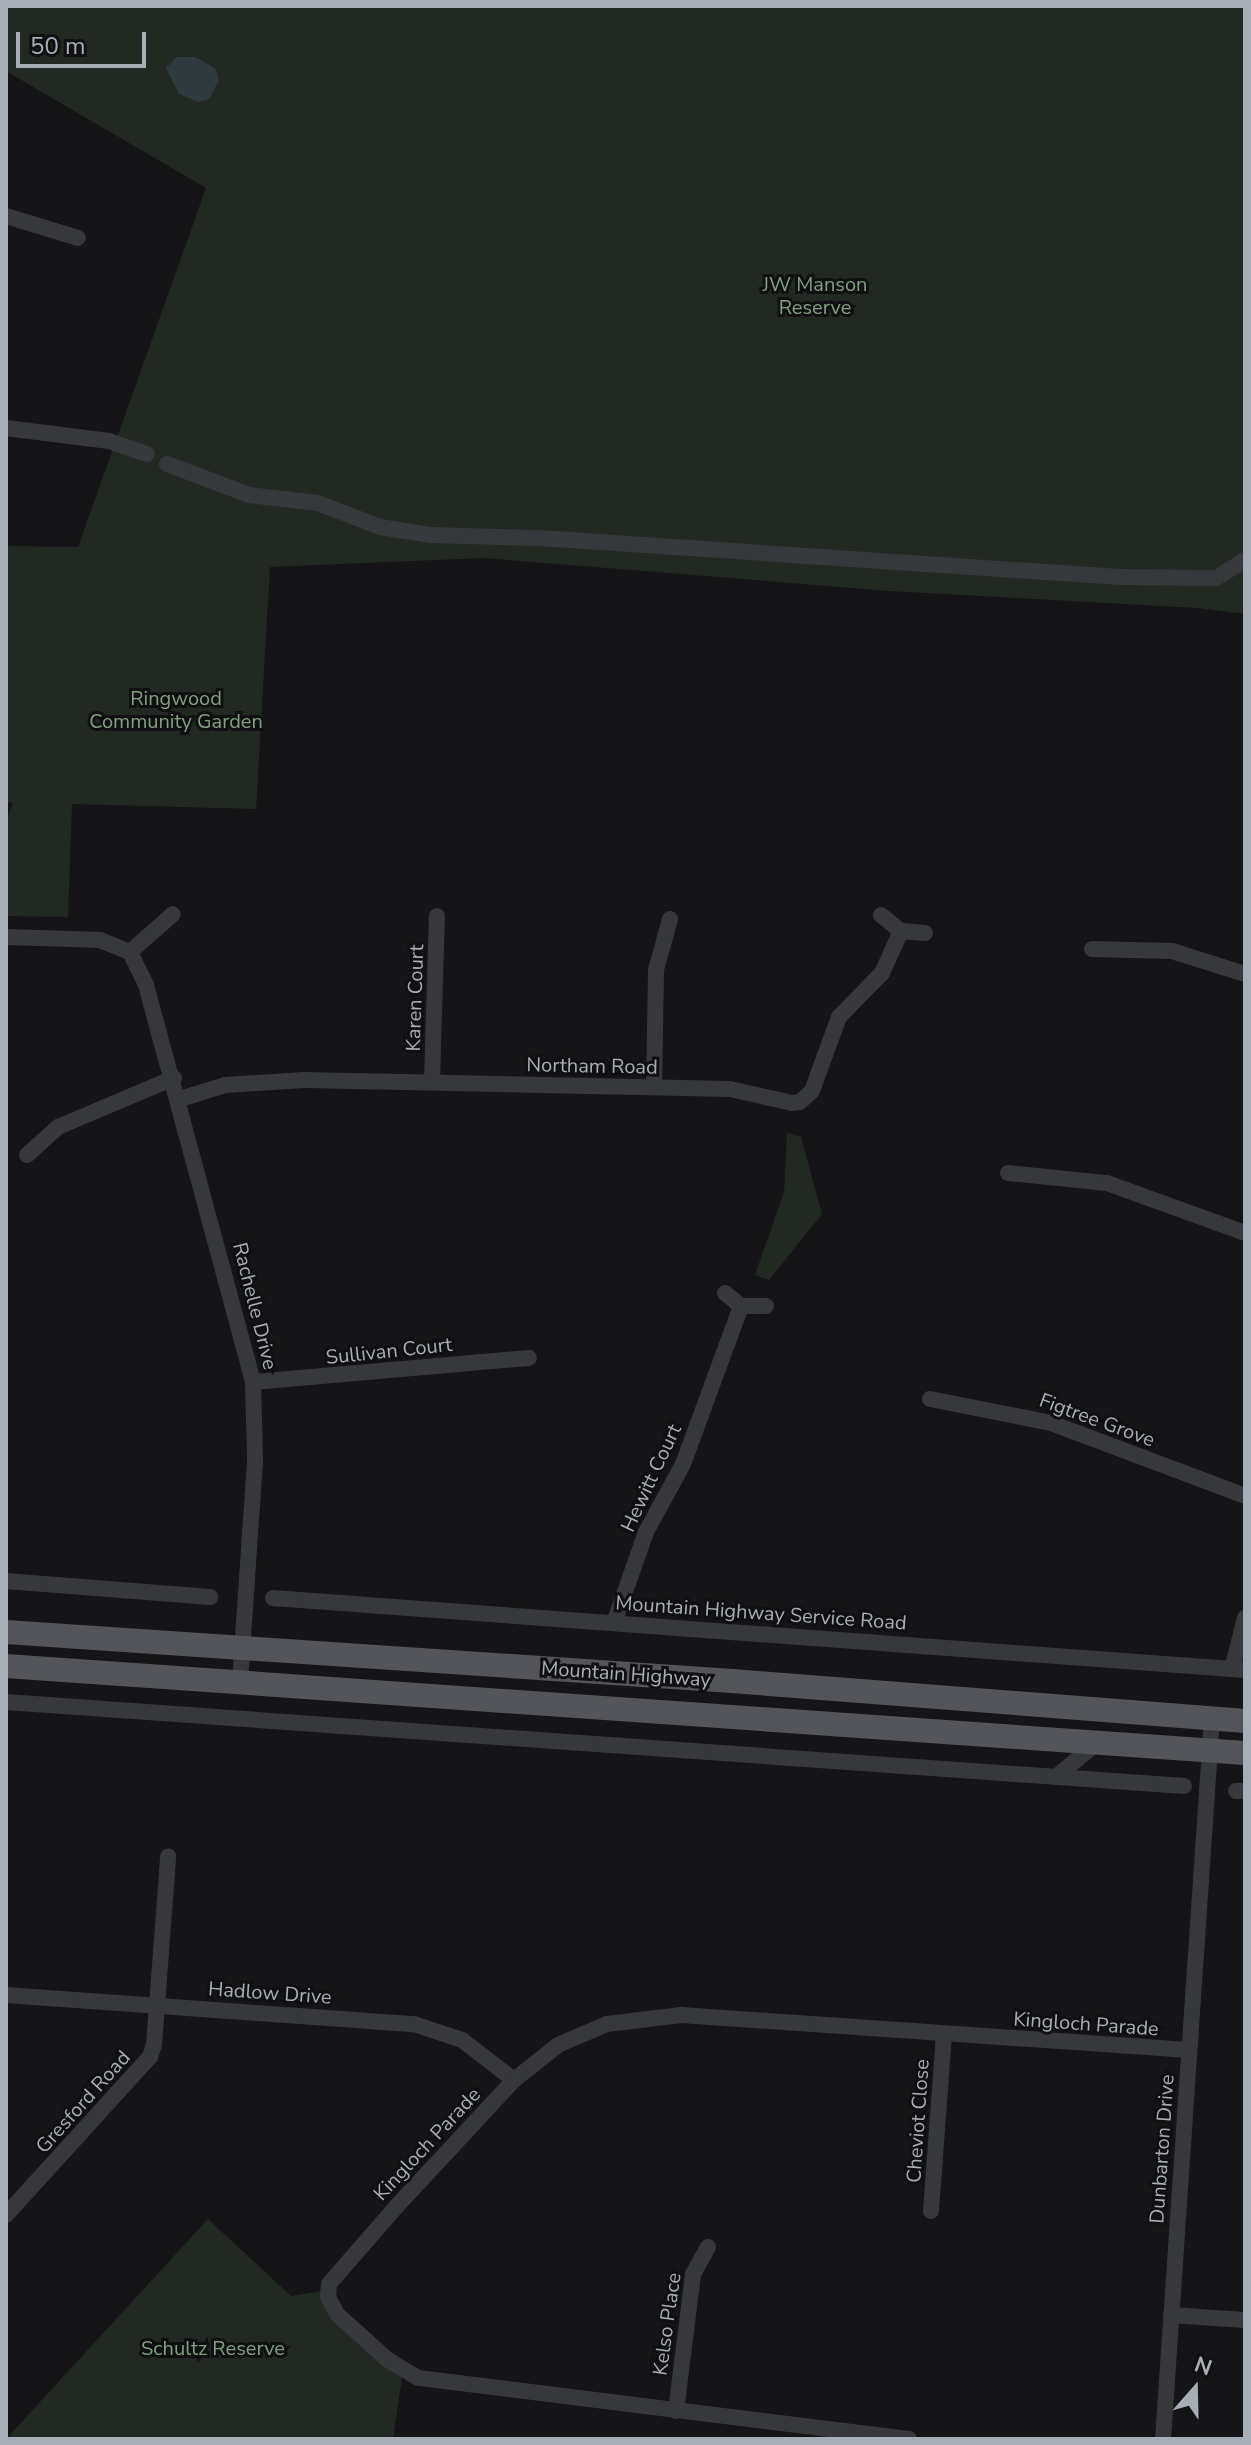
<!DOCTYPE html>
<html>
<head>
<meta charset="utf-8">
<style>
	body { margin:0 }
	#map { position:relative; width:1251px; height:2445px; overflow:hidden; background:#151517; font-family:"Nunito Sans",sans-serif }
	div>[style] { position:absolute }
	.green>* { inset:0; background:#222922 }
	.water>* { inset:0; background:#2f3a3f }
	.street>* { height:16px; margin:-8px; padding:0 8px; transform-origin:8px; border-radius:8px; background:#36383c }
	.primary>* { height:24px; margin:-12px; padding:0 12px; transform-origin:12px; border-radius:12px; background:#53555a }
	span { translate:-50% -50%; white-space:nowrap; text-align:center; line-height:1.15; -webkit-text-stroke:6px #101012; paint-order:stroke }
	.park-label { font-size:20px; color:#82a080 }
	.street-label { font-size:20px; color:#a8aeb6 }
	.frame { position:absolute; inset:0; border:8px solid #a8aeb6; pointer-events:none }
	.north { position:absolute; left:1155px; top:2349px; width:80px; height:80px; -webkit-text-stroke:6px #101012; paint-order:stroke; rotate:20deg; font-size:22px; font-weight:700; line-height:32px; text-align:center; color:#a8aeb6 }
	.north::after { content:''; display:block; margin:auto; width:28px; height:36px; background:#a8aeb6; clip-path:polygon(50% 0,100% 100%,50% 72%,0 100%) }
	.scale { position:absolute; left:16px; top:32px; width:130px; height:36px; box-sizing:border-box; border:4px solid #a8aeb6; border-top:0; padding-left:10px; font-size:24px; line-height:28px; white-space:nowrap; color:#a8aeb6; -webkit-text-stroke:6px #101012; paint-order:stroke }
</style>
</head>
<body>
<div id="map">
	<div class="green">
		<div style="clip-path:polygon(6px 6px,1245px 6px,1245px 614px,1198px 608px,889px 591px,484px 558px,270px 567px,256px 809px,72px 804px,68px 917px,6px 916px,6px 821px,13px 803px,6px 802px,6px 546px,78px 547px,206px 188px,6px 71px)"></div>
		<div style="clip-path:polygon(787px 1133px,801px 1137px,822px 1214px,769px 1280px,755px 1275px,784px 1192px)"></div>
		<div style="clip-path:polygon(208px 2219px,291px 2296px,328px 2290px,328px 2297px,403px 2371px,393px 2439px,6px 2439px)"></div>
	</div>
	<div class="water">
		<div style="clip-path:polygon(177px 57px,195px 57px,215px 68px,219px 80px,209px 99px,198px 102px,179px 94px,166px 68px)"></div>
	</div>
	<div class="street">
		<div style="left:6px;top:216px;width:75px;rotate:17deg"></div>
		<div style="left:6px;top:428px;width:104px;rotate:7.2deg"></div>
		<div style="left:109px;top:441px;width:40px;rotate:18.9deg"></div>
		<div style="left:167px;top:464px;width:88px;rotate:20.7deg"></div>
		<div style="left:249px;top:495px;width:69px;rotate:6.6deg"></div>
		<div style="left:318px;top:503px;width:66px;rotate:21.2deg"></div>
		<div style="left:380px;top:527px;width:51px;rotate:9.1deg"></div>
		<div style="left:430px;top:535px;width:109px;rotate:1.6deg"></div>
		<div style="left:539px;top:538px;width:582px;rotate:3.84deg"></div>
		<div style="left:1120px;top:577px;width:96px;rotate:0.6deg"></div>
		<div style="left:1216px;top:578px;width:34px;rotate:-32deg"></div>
		<div style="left:881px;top:915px;width:26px;rotate:39deg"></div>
		<div style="left:901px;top:931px;width:24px;rotate:5deg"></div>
		<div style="left:6px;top:937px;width:94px;rotate:1.8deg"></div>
		<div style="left:100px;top:940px;width:32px;rotate:22deg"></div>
		<div style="left:130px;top:952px;width:37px;rotate:64deg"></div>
		<div style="left:146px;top:985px;width:411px;rotate:74.9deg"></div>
		<div style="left:253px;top:1382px;width:79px;rotate:88.5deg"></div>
		<div style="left:255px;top:1461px;width:222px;rotate:93.9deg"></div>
		<div style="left:1092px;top:949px;width:80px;rotate:1.4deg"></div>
		<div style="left:1172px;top:951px;width:77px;rotate:17.5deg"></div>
		<div style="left:130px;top:952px;width:57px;rotate:-41.5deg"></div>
		<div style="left:432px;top:1082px;width:166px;rotate:-88.3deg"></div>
		<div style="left:654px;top:1087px;width:117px;rotate:-89deg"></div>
		<div style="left:656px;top:970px;width:53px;rotate:-74.6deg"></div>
		<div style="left:180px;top:1099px;width:47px;rotate:-17.3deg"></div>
		<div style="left:225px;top:1085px;width:79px;rotate:-3.6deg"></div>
		<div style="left:304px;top:1080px;width:426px;rotate:1.2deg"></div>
		<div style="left:730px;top:1089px;width:64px;rotate:12.7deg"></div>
		<div style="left:792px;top:1103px;width:8px;rotate:-7deg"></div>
		<div style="left:800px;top:1102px;width:16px;rotate:-43deg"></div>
		<div style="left:812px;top:1091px;width:79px;rotate:-70deg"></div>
		<div style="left:839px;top:1017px;width:62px;rotate:-45.7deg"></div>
		<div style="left:882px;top:973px;width:46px;rotate:-65.7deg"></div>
		<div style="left:27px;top:1155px;width:42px;rotate:-42.1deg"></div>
		<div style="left:58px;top:1127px;width:126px;rotate:-22.9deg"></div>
		<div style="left:1008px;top:1173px;width:100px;rotate:5.8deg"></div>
		<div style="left:1107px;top:1183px;width:147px;rotate:19.9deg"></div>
		<div style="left:725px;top:1293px;width:21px;rotate:39deg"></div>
		<div style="left:741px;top:1306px;width:25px"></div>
		<div style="left:253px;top:1382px;width:277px;rotate:-5deg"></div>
		<div style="left:930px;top:1399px;width:123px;rotate:11.2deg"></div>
		<div style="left:1051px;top:1423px;width:207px;rotate:20.6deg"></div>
		<div style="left:6px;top:1581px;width:205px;rotate:4.5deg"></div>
		<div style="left:273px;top:1598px;width:975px;rotate:4.24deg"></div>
		<div style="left:614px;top:1623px;width:96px;rotate:-70.6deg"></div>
		<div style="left:646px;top:1532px;width:77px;rotate:-61.4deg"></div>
		<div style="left:683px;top:1464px;width:168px;rotate:-69.8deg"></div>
		<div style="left:1232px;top:1669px;width:53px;rotate:-75.7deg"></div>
		<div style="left:6px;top:1702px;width:1181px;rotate:4.08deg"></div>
		<div style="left:1056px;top:1777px;width:53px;rotate:-39.7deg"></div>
		<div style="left:1236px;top:1791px;width:9px"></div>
		<div style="left:6px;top:1995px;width:409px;rotate:4.1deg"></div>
		<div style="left:414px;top:2024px;width:51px;rotate:18.4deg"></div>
		<div style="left:462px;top:2040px;width:66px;rotate:37.6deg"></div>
		<div style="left:931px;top:2211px;width:176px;rotate:-85.8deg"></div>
		<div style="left:6px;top:2215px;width:214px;rotate:-47.7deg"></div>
		<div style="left:150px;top:2057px;width:13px;rotate:-72deg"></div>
		<div style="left:154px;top:2045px;width:189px;rotate:-85.7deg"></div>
		<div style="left:1171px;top:2315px;width:74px;rotate:3.9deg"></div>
		<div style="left:676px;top:2411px;width:138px;rotate:-82.9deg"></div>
		<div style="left:693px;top:2274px;width:31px;rotate:-61deg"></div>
		<div style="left:909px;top:2439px;width:495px;rotate:-172.9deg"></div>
		<div style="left:418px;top:2378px;width:35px;rotate:-149deg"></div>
		<div style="left:388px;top:2360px;width:69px;rotate:-138deg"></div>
		<div style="left:337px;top:2314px;width:19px;rotate:-118deg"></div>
		<div style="left:328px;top:2297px;width:13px;rotate:-86deg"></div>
		<div style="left:329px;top:2284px;width:102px;rotate:-49deg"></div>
		<div style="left:396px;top:2207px;width:173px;rotate:-47.1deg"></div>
		<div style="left:514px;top:2080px;width:56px;rotate:-38.5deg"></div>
		<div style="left:558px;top:2045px;width:53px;rotate:-23.2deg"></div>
		<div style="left:607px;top:2024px;width:75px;rotate:-6.9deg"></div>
		<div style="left:681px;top:2015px;width:509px;rotate:3.94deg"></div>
		<div style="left:1163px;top:2439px;width:723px;rotate:-86.11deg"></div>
	</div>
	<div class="primary">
		<div style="left:6px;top:1632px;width:728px;rotate:3.86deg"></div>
		<div style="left:732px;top:1681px;width:515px;rotate:4.46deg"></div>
		<div style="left:6px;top:1666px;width:1242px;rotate:4.02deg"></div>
	</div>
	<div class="park-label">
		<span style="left:815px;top:296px">JW Manson<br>Reserve</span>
		<span style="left:176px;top:710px">Ringwood<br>Community Garden</span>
		<span style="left:213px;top:2348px">Schultz Reserve</span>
	</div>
	<div class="street-label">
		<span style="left:415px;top:998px;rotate:-88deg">Karen Court</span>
		<span style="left:592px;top:1066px;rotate:1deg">Northam Road</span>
		<span style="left:255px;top:1306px;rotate:76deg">Rachelle Drive</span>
		<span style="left:389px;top:1351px;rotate:-6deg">Sullivan Court</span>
		<span style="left:1097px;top:1420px;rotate:20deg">Figtree Grove</span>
		<span style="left:651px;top:1478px;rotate:-65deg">Hewitt Court</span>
		<span style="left:761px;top:1613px;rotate:4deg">Mountain Highway Service Road</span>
		<span style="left:626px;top:1674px;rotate:4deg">Mountain Highway</span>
		<span style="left:270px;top:1993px;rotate:4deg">Hadlow Drive</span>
		<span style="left:1086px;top:2024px;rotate:4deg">Kingloch Parade</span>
		<span style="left:83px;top:2102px;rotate:-48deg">Gresford Road</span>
		<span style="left:918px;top:2121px;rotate:-86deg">Cheviot Close</span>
		<span style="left:427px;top:2144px;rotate:-47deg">Kingloch Parade</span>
		<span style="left:1162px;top:2149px;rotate:-86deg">Dunbarton Drive</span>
		<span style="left:667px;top:2324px;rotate:-82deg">Kelso Place</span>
	</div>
	<div class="frame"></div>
	<div class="north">N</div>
	<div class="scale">50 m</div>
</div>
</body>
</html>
